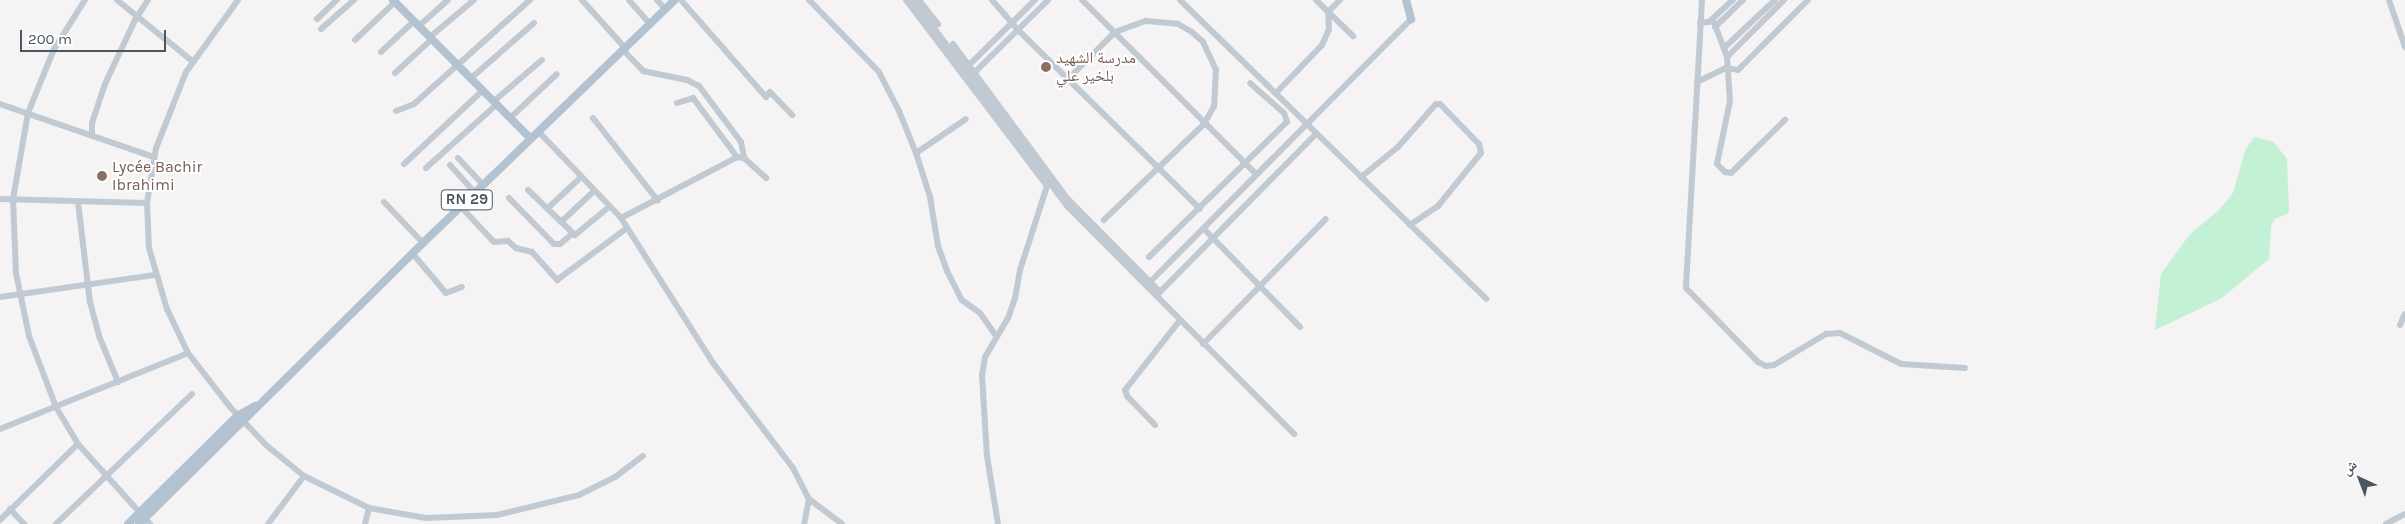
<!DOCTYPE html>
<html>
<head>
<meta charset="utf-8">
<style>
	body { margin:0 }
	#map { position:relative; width:2405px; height:524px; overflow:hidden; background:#f5f3f3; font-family:Karla,"Noto Naskh Arabic",sans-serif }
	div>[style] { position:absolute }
	.green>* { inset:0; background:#c3f1d5 }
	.minor>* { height:6px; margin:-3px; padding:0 3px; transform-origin:3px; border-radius:3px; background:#c1cad2 }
	.major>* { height:8px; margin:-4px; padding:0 4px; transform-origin:4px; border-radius:4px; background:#b3c2d1 }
	.dots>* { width:14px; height:14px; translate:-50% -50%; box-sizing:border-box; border:2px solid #fff; border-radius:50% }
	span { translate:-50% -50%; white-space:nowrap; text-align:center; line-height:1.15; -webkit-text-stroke:4px #fff; paint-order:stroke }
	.shield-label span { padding:1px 4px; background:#fff; border:1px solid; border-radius:4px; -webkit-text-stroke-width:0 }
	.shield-label { font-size:15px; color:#4a5661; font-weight:700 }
	.education-label { font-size:16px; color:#785e54 }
	.left { translate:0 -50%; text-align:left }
	.north { position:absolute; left:2335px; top:454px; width:50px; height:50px; -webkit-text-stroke:4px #fff; paint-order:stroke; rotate:317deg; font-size:14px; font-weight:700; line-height:20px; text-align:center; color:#4a5661 }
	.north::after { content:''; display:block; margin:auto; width:18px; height:22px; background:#4a5661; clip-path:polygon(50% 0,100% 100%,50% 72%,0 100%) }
	.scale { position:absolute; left:20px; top:30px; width:146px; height:22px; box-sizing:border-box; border:2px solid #4a5661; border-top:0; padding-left:6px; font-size:15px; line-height:18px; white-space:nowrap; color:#4a5661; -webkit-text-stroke:4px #fff; paint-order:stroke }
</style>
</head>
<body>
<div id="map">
	<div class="green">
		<div style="clip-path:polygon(2254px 137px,2274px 142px,2287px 159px,2289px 213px,2275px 219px,2271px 226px,2269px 259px,2222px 298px,2155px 330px,2161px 274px,2190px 234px,2218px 211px,2233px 193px,2245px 151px)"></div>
	</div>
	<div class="minor">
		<div style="left:85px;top:0;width:58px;rotate:122.3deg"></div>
		<div style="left:54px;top:49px;width:69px;rotate:112.1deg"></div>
		<div style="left:28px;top:113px;width:87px;rotate:99.9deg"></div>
		<div style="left:13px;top:199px;width:74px;rotate:87.7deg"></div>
		<div style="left:16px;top:273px;width:64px;rotate:78.3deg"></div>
		<div style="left:29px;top:336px;width:76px;rotate:69.2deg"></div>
		<div style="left:56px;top:407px;width:43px;rotate:59.3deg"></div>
		<div style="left:78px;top:444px;width:108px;rotate:48deg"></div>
		<div style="left:117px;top:0;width:97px;rotate:39.1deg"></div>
		<div style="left:238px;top:0;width:89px;rotate:125.8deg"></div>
		<div style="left:186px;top:72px;width:82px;rotate:111.5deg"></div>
		<div style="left:156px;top:148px;width:56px;rotate:99.3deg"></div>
		<div style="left:147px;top:203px;width:45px;rotate:87.5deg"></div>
		<div style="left:149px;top:248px;width:64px;rotate:73.6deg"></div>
		<div style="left:167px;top:309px;width:49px;rotate:64.5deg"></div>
		<div style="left:188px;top:353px;width:68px;rotate:52.1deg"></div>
		<div style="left:230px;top:407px;width:52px;rotate:46.5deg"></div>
		<div style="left:266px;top:445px;width:49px;rotate:39.2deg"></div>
		<div style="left:304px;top:476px;width:72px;rotate:26.2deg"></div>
		<div style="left:369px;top:508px;width:58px;rotate:10deg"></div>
		<div style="left:426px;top:518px;width:71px;rotate:-2.4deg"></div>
		<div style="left:497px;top:515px;width:84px;rotate:-13.7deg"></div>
		<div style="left:579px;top:495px;width:40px;rotate:-26.6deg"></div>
		<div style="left:615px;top:477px;width:35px;rotate:-37deg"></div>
		<div style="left:582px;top:0;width:66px;rotate:48.1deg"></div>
		<div style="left:629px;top:0;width:33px;rotate:49deg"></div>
		<div style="left:657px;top:0;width:13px;rotate:48deg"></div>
		<div style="left:681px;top:0;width:129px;rotate:48.8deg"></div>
		<div style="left:766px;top:97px;width:6px;rotate:-51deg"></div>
		<div style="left:770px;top:92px;width:32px;rotate:46deg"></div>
		<div style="left:809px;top:0;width:100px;rotate:45.8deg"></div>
		<div style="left:879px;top:72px;width:44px;rotate:62.9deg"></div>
		<div style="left:899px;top:111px;width:45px;rotate:68deg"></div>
		<div style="left:916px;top:153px;width:46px;rotate:72.3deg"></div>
		<div style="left:930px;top:197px;width:50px;rotate:80.7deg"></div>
		<div style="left:938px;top:246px;width:27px;rotate:70deg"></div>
		<div style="left:947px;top:271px;width:33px;rotate:63deg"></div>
		<div style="left:962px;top:300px;width:22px;rotate:36deg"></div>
		<div style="left:980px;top:313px;width:28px;rotate:55deg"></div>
		<div style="left:906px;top:0;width:233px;rotate:52.8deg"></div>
		<div style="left:1047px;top:186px;width:88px;rotate:107.8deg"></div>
		<div style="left:1020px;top:270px;width:28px;rotate:100deg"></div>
		<div style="left:1015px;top:298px;width:21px;rotate:109deg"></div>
		<div style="left:1008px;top:318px;width:45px;rotate:120.5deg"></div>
		<div style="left:985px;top:357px;width:18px;rotate:99deg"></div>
		<div style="left:982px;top:375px;width:81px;rotate:86.5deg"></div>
		<div style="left:987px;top:456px;width:69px;rotate:80.8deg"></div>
		<div style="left:913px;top:0;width:257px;rotate:53.2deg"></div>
		<div style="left:1067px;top:206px;width:322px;rotate:45.1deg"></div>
		<div style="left:919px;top:0;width:31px;rotate:52deg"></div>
		<div style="left:992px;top:0;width:40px;rotate:49deg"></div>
		<div style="left:1018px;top:30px;width:255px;rotate:44.5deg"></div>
		<div style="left:1082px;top:0;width:247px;rotate:45deg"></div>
		<div style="left:1180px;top:0;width:428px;rotate:44.3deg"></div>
		<div style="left:1316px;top:0;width:52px;rotate:44.2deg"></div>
		<div style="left:1702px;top:0;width:288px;rotate:93.2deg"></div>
		<div style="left:1686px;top:288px;width:103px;rotate:45.8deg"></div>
		<div style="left:1758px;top:362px;width:9px;rotate:27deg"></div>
		<div style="left:1766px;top:366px;width:8px;rotate:-7deg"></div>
		<div style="left:1774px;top:365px;width:61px;rotate:-30.8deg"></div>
		<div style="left:1826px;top:334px;width:14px;rotate:-4deg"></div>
		<div style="left:1840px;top:333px;width:68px;rotate:26.9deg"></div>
		<div style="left:1901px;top:364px;width:64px;rotate:3.6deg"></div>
		<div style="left:2389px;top:0;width:50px;rotate:71.2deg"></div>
		<div style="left:317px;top:19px;width:28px;rotate:-44deg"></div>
		<div style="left:1713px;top:20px;width:40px;rotate:69deg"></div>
		<div style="left:1727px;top:57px;width:44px;rotate:86.1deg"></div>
		<div style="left:1730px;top:101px;width:64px;rotate:101.7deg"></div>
		<div style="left:1717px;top:164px;width:11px;rotate:45deg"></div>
		<div style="left:1725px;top:172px;width:6px;rotate:9deg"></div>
		<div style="left:1731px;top:173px;width:76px;rotate:-44.5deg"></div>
		<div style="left:1700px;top:23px;width:9px;rotate:-6deg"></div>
		<div style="left:1709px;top:22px;width:33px;rotate:-43deg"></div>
		<div style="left:419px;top:26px;width:39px;rotate:-42deg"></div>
		<div style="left:1715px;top:27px;width:39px;rotate:-44deg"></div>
		<div style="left:321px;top:29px;width:44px;rotate:-41.3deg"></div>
		<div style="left:430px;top:37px;width:57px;rotate:-40.1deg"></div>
		<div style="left:355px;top:40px;width:55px;rotate:-43.5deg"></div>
		<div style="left:953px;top:44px;width:192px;rotate:53.5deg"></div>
		<div style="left:1067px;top:198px;width:132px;rotate:45.3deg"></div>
		<div style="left:1724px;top:48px;width:70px;rotate:-43.3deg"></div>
		<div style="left:624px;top:51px;width:28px;rotate:46deg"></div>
		<div style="left:643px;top:71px;width:45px;rotate:11.6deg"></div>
		<div style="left:687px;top:80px;width:13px;rotate:27deg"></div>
		<div style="left:699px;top:86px;width:70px;rotate:53.1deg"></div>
		<div style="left:741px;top:142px;width:16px;rotate:79deg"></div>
		<div style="left:381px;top:52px;width:45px;rotate:-43.2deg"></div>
		<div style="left:1727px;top:57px;width:81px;rotate:-45deg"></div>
		<div style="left:966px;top:68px;width:97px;rotate:-44.6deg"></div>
		<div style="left:395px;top:73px;width:50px;rotate:-42.6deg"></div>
		<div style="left:972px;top:75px;width:107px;rotate:-44.6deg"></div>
		<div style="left:470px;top:79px;width:85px;rotate:-41.2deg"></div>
		<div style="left:1068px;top:79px;width:66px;rotate:-45deg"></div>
		<div style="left:1115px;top:32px;width:33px;rotate:-20deg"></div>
		<div style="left:1146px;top:21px;width:32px;rotate:5deg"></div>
		<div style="left:1178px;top:24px;width:16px;rotate:30deg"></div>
		<div style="left:1192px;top:32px;width:15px;rotate:42deg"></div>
		<div style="left:1203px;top:42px;width:31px;rotate:65deg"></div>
		<div style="left:1216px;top:70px;width:36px;rotate:93deg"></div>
		<div style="left:1214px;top:106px;width:21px;rotate:119deg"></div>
		<div style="left:1204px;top:124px;width:139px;rotate:136.2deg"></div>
		<div style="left:1697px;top:82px;width:32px;rotate:-26deg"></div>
		<div style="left:1726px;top:68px;width:12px;rotate:9deg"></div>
		<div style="left:1738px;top:70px;width:99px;rotate:-45deg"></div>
		<div style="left:1276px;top:93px;width:66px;rotate:-46.2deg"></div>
		<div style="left:1322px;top:45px;width:17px;rotate:-66deg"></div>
		<div style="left:1329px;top:29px;width:17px;rotate:-93deg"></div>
		<div style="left:1328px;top:12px;width:17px;rotate:-45deg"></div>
		<div style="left:494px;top:101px;width:63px;rotate:-40.5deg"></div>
		<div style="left:677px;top:103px;width:17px;rotate:-17deg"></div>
		<div style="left:693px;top:98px;width:74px;rotate:53.3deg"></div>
		<div style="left:0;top:104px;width:163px;rotate:19deg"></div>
		<div style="left:396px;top:111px;width:19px;rotate:-21deg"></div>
		<div style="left:414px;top:104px;width:156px;rotate:-41.9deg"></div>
		<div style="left:510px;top:118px;width:64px;rotate:-43.1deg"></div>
		<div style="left:593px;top:118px;width:105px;rotate:51.9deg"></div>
		<div style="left:538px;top:131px;width:120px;rotate:46.3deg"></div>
		<div style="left:621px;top:218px;width:172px;rotate:57.6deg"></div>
		<div style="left:713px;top:363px;width:132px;rotate:52.7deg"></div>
		<div style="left:793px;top:468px;width:35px;rotate:63deg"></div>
		<div style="left:809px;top:499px;width:25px;rotate:101deg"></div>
		<div style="left:92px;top:136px;width:13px;rotate:-90deg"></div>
		<div style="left:92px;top:123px;width:41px;rotate:-71.6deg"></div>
		<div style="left:105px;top:84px;width:71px;rotate:-64.9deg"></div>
		<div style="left:135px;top:20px;width:24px;rotate:-57deg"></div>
		<div style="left:916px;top:153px;width:60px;rotate:-34.2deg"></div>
		<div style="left:458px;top:158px;width:37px;rotate:47deg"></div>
		<div style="left:404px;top:164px;width:108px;rotate:-43.1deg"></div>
		<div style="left:450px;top:165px;width:38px;rotate:48deg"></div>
		<div style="left:426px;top:168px;width:96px;rotate:-42deg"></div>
		<div style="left:1361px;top:177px;width:48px;rotate:-39deg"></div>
		<div style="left:1398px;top:147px;width:57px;rotate:-48.5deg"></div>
		<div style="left:1436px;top:104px;width:4px"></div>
		<div style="left:1440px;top:104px;width:56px;rotate:45.7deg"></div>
		<div style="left:1479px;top:144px;width:9px;rotate:77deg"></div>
		<div style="left:1481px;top:153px;width:68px;rotate:129.1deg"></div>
		<div style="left:1438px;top:206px;width:34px;rotate:146deg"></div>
		<div style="left:528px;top:190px;width:65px;rotate:43.8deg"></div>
		<div style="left:575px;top:235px;width:44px;rotate:-39.5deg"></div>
		<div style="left:509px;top:198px;width:64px;rotate:45.6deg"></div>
		<div style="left:554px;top:244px;width:6px"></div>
		<div style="left:560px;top:244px;width:16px;rotate:-40deg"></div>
		<div style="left:0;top:199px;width:147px;rotate:1.6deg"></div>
		<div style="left:78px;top:202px;width:101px;rotate:83.2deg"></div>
		<div style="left:90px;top:302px;width:35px;rotate:75deg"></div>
		<div style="left:99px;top:336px;width:50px;rotate:67.6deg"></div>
		<div style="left:384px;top:202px;width:57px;rotate:46.4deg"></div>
		<div style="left:461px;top:207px;width:48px;rotate:46.7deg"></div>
		<div style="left:494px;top:242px;width:14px;rotate:-4deg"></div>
		<div style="left:508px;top:241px;width:11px;rotate:41deg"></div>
		<div style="left:516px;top:248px;width:16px;rotate:14deg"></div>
		<div style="left:532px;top:252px;width:38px;rotate:48deg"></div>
		<div style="left:557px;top:280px;width:87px;rotate:-36.6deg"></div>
		<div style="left:548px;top:208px;width:45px;rotate:-43.2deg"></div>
		<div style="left:621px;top:218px;width:131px;rotate:-27.7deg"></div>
		<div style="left:737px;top:157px;width:7px;rotate:8deg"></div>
		<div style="left:744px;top:158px;width:30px;rotate:42deg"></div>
		<div style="left:561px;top:222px;width:45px;rotate:-43.2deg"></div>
		<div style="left:1205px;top:230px;width:136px;rotate:45.6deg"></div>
		<div style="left:413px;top:254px;width:51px;rotate:49.8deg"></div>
		<div style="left:446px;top:293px;width:17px;rotate:-21deg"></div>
		<div style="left:1149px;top:257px;width:193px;rotate:-44.4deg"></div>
		<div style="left:1287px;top:122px;width:9px;rotate:-108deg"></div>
		<div style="left:1284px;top:113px;width:45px;rotate:-138.6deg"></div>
		<div style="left:1147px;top:285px;width:375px;rotate:-45.2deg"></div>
		<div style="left:1157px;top:295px;width:226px;rotate:-45.4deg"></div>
		<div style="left:0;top:297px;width:157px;rotate:-8.1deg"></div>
		<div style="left:2400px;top:325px;width:12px;rotate:-66deg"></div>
		<div style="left:1203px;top:344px;width:175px;rotate:-45.5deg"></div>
		<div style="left:1155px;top:425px;width:40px;rotate:-134deg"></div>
		<div style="left:1127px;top:396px;width:6px;rotate:-108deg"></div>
		<div style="left:1125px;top:390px;width:89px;rotate:-51.8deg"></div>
		<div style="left:0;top:429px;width:203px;rotate:-22deg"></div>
		<div style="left:809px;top:499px;width:41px;rotate:37.1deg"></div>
		<div style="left:10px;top:509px;width:21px;rotate:47deg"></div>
		<div style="left:0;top:520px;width:109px;rotate:-44.3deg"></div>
		<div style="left:56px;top:524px;width:188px;rotate:-43.7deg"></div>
		<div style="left:268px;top:524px;width:60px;rotate:-53.1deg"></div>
		<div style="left:365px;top:524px;width:16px;rotate:-76deg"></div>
		<div style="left:2386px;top:524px;width:21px;rotate:-28deg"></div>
	</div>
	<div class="major">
		<div style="left:393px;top:0;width:194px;rotate:45.2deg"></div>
		<div style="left:1406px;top:0;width:20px;rotate:75deg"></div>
		<div style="left:128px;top:524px;width:153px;rotate:-44.7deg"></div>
		<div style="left:237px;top:416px;width:21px;rotate:-29deg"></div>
		<div style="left:139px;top:524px;width:400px;rotate:-44.7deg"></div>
		<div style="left:423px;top:243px;width:350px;rotate:-44deg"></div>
	</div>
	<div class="dots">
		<div style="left:1046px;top:67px;background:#8d6e63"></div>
		<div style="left:102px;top:176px;background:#8d6e63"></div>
	</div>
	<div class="shield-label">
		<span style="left:467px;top:200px">RN 29</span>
	</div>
	<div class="education-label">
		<span class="left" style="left:1056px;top:67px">مدرسة الشهيد<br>بلخير علي</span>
		<span class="left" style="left:112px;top:176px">Lycée Bachir<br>Ibrahimi</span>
	</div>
	<div class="north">ش</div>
	<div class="scale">200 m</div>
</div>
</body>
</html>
